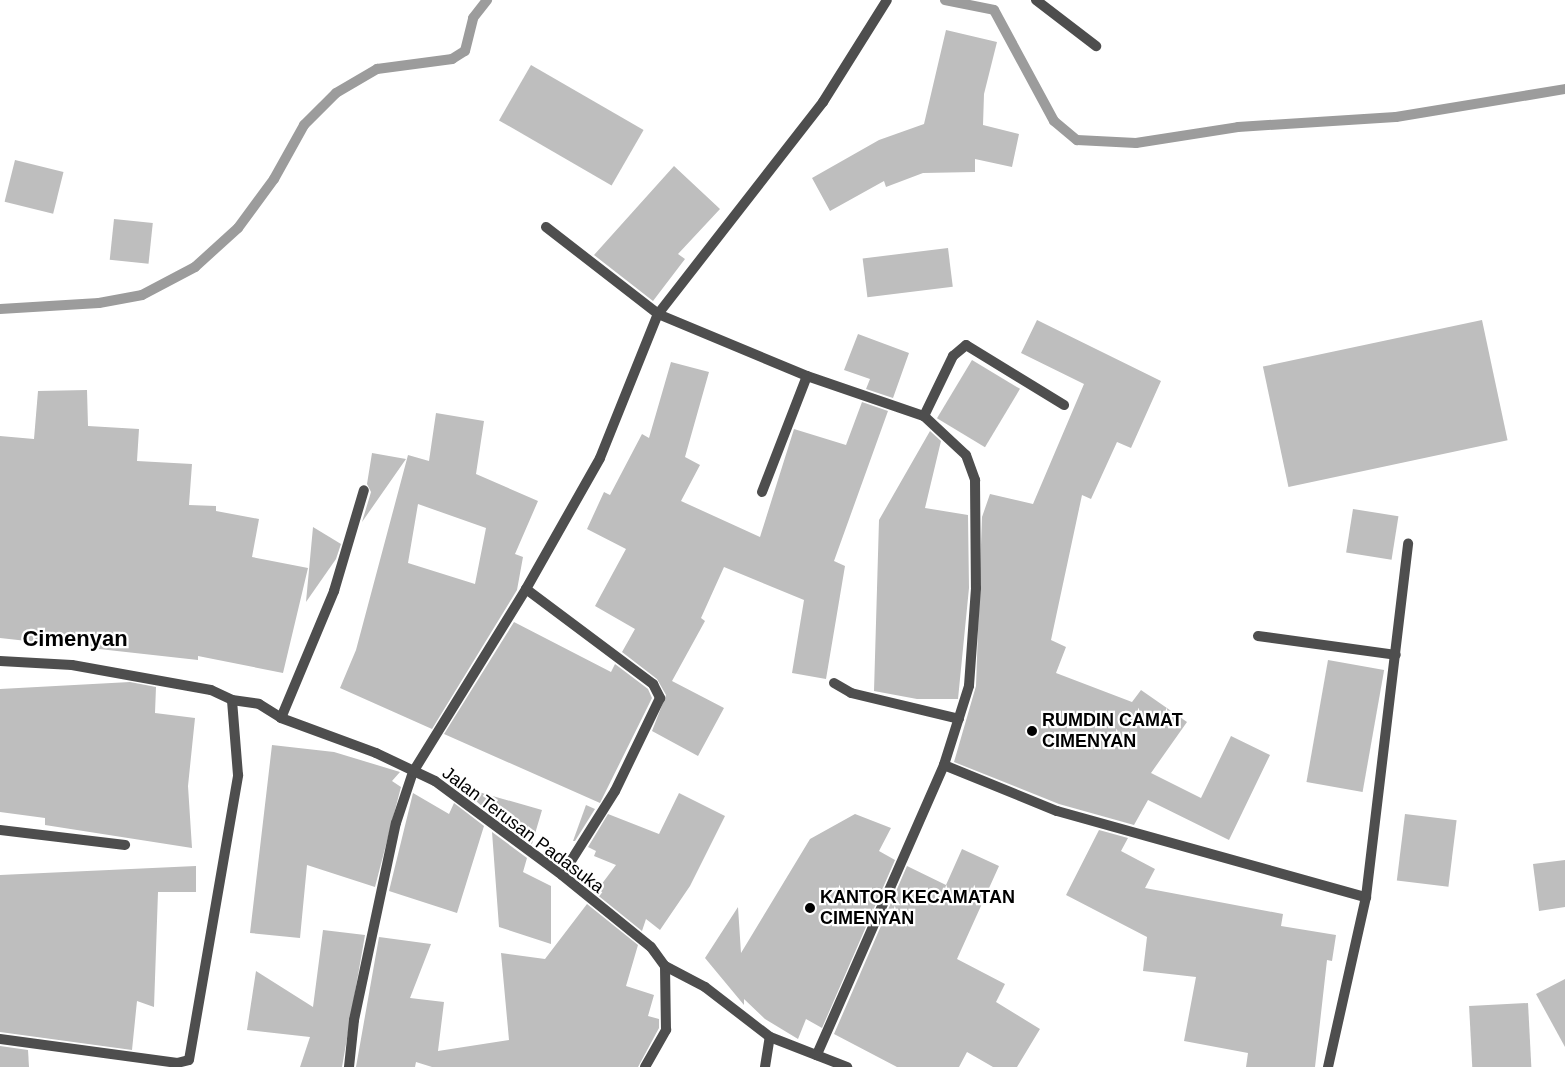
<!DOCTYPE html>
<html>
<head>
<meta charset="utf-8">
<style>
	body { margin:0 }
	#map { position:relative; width:1565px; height:1067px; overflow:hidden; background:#fff; font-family:Arial,sans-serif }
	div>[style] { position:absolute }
	.stream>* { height:10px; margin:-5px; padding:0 5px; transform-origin:5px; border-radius:5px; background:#9c9c9c }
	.building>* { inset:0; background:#bebebe; transform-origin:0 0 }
	.minor>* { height:10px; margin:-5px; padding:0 5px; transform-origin:5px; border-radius:5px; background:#4e4e4e }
	.tertiary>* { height:10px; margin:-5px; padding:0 5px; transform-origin:5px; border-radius:5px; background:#4e4e4e }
	.dots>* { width:14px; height:14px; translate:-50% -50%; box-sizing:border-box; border:2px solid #fff; border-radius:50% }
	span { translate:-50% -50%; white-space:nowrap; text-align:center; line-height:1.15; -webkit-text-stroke:4.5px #fff; paint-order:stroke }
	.poi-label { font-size:18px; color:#000; font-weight:700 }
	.left { translate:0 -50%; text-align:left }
	.street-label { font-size:18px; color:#000 }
	.district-label { font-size:22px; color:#000; font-weight:700 }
</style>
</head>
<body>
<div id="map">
	<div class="stream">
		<div style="left:945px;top:0;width:50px;rotate:11.5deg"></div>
		<div style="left:994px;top:10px;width:126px;rotate:61.6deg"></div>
		<div style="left:1054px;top:121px;width:30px;rotate:40deg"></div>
		<div style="left:1077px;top:140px;width:59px;rotate:2.9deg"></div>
		<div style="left:1136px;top:143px;width:103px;rotate:-8.9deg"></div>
		<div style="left:1238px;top:127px;width:158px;rotate:-3.6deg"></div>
		<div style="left:1396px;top:117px;width:171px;rotate:-9.4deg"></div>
		<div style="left:0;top:309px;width:99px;rotate:-3.5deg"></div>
		<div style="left:99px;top:303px;width:44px;rotate:-10.5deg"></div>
		<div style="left:142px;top:295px;width:60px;rotate:-27.8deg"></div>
		<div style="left:195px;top:267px;width:58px;rotate:-42.2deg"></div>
		<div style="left:238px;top:228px;width:61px;rotate:-53.7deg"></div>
		<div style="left:274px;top:179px;width:62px;rotate:-60.9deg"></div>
		<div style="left:304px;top:125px;width:45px;rotate:-45deg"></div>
		<div style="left:336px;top:93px;width:48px;rotate:-30.3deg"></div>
		<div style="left:377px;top:69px;width:76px;rotate:-7.6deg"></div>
		<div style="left:452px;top:59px;width:15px;rotate:-32deg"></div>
		<div style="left:465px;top:51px;width:34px;rotate:-76deg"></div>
		<div style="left:473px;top:18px;width:23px;rotate:-52deg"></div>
	</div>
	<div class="building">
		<div style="clip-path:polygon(946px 30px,997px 42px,984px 94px,983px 125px,1019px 134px,1012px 167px,975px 159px,975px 172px,923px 173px,886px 187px,884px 181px,830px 211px,812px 178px,879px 140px,924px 124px)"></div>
		<div style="left:531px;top:65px;width:130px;height:64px;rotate:30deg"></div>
		<div style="left:15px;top:160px;width:50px;height:43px;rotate:14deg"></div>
		<div style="clip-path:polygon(674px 166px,720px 209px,678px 254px,685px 259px,653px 301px,594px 255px)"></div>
		<div style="left:114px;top:219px;width:39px;height:41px;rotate:6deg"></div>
		<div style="left:948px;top:248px;width:39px;height:86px;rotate:83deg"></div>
		<div style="clip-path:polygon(1037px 320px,1161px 381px,1131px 448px,1117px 442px,1091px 499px,1082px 495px,1051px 640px,1066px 647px,1056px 673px,1132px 702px,1141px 690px,1187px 722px,1151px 773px,1201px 798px,1231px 736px,1270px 755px,1229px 840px,1148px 800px,1134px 825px,1059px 804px,954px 762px,976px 686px,982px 517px,990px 494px,1033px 504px,1084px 384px,1021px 353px)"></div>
		<div style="left:1482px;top:320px;width:123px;height:224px;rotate:78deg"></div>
		<div style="clip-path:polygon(858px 334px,909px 353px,893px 398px,866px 389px,870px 379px,844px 370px)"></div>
		<div style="left:972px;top:360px;width:56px;height:68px;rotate:31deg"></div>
		<div style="clip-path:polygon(671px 362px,709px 372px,685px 457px,700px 465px,681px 501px,760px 537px,794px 429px,846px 445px,862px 402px,888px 411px,834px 561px,845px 566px,826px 679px,792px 673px,804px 600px,724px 567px,701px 618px,705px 621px,672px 681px,724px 708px,698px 756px,652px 731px,666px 695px,657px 679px,622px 652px,635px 629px,595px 606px,626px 549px,587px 529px,604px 492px,610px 495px,642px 434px,649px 438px)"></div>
		<div style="clip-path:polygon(87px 390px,88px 426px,139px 429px,137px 461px,192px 464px,189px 505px,216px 506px,216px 511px,259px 519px,252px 557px,308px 568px,283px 673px,198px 656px,198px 660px,0 638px,0 436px,34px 439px,38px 391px)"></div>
		<div style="clip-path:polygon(evenodd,436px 413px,484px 421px,476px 474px,538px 501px,515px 554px,523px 557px,517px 590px,432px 729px,340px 688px,356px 650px,408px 455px,429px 461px,436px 413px,418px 504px,486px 528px,475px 584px,408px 563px,418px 504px)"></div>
		<div style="clip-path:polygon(930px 431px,941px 441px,925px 508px,968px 515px,969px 588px,958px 699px,917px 699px,874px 691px,879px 520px)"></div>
		<div style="clip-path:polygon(372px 453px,406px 459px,362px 522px,371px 492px,367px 484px)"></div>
		<div style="left:1353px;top:509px;width:46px;height:44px;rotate:9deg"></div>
		<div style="clip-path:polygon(313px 527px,341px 544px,336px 559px,306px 602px)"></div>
		<div style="clip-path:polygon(514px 622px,611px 672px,615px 664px,648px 689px,652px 698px,600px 803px,444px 734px)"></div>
		<div style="left:1328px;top:660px;width:57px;height:124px;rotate:10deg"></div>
		<div style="clip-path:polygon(130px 682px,156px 687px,155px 713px,195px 718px,188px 786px,192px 848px,45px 825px,45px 818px,0 812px,0 689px)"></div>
		<div style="clip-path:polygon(272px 745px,334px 752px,400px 772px,392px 781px,401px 787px,375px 887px,307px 865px,300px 938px,250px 933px)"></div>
		<div style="clip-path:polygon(461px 787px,542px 810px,532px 844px,491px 814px,490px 804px,488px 812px)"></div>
		<div style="clip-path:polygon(413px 793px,449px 814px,454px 803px,484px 826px,457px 913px,389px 891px)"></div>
		<div style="clip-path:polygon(679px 793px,725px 816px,690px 886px,660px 930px,646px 919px,642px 931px,595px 893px,616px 865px,594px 856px,596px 851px,588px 847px,608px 814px,659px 834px)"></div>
		<div style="clip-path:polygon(586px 805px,595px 809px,575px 841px,573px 841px)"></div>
		<div style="clip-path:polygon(855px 814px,891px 828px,879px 851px,895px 860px,822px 1028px,806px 1019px,798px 1039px,765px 1019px,744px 999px,744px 1005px,705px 958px,738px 907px,741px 953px,810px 839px)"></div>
		<div style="left:1405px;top:814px;width:52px;height:67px;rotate:7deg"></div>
		<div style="clip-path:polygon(1099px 830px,1128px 838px,1121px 851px,1155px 869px,1145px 888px,1283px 914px,1281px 926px,1336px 935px,1332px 961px,1327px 960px,1315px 1067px,1246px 1067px,1248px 1053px,1184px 1041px,1196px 977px,1143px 971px,1147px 937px,1066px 895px)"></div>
		<div style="clip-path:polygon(492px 832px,527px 858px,523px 872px,551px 886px,551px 944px,499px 927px)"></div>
		<div style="clip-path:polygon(962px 849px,999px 866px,957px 959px,1005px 984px,996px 1002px,1040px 1029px,1017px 1067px,993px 1067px,967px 1052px,959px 1067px,897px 1067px,834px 1034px,907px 866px,946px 885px)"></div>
		<div style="clip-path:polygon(1565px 860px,1565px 907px,1539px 911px,1533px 864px)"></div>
		<div style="clip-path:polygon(196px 866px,196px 892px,158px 892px,154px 1007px,137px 1001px,132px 1050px,0 1032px,0 875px)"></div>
		<div style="clip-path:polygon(587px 904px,638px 945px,626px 986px,654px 995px,648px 1016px,659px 1019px,659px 1028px,638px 1067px,432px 1067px,416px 1062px,415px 1067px,356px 1067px,379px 937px,431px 944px,410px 998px,444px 1002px,438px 1051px,509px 1040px,501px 953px,545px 959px)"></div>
		<div style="clip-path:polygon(323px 930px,365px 935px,342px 1067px,300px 1067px,310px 1037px,247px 1030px,256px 971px,313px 1007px)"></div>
		<div style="clip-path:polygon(1565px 979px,1565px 1047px,1536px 994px)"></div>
		<div style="left:1528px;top:1003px;width:64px;height:59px;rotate:87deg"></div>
		<div style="clip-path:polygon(0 1046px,28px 1050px,29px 1067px,0 1067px)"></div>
	</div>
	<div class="minor">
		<div style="left:1036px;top:0;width:76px;rotate:37.5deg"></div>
		<div style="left:546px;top:227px;width:142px;rotate:37.8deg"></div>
		<div style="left:658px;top:314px;width:161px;rotate:22.6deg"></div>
		<div style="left:807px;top:376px;width:124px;rotate:18.9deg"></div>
		<div style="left:924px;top:416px;width:57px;rotate:42.9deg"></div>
		<div style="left:966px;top:455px;width:27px;rotate:70deg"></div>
		<div style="left:975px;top:480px;width:108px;rotate:89.5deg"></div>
		<div style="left:976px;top:588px;width:98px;rotate:94.1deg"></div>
		<div style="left:969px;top:686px;width:83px;rotate:107.6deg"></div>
		<div style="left:944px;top:765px;width:317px;rotate:113.7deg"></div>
		<div style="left:924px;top:416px;width:67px;rotate:-64.2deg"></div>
		<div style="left:953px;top:356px;width:17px;rotate:-40deg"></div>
		<div style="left:966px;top:345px;width:115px;rotate:31.5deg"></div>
		<div style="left:762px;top:492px;width:124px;rotate:-68.8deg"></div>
		<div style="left:526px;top:589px;width:159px;rotate:36.8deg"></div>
		<div style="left:653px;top:684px;width:16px;rotate:63deg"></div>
		<div style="left:660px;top:698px;width:103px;rotate:115.8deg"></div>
		<div style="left:615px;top:791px;width:99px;rotate:122.2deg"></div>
		<div style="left:1258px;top:636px;width:139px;rotate:7.8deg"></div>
		<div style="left:834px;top:683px;width:20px;rotate:30deg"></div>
		<div style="left:851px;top:693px;width:111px;rotate:13.5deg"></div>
		<div style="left:281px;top:718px;width:138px;rotate:-67.3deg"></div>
		<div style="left:334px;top:591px;width:105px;rotate:-73.5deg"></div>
		<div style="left:944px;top:765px;width:122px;rotate:22.2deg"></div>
		<div style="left:1057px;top:811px;width:321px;rotate:15.6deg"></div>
		<div style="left:0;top:830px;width:126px;rotate:6.8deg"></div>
		<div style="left:0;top:1039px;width:179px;rotate:7.7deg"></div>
		<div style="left:177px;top:1063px;width:12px;rotate:-14deg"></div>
		<div style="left:189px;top:1060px;width:289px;rotate:-80.2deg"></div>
		<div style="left:238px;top:775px;width:75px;rotate:-94.6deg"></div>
		<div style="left:349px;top:1067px;width:47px;rotate:-83.9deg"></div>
		<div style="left:354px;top:1020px;width:201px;rotate:-78deg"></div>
		<div style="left:396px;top:823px;width:54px;rotate:-71.6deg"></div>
		<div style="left:413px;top:772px;width:215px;rotate:-58.3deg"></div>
		<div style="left:526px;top:589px;width:150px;rotate:-60.5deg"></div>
		<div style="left:600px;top:458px;width:155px;rotate:-68.1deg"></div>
		<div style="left:658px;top:314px;width:269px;rotate:-52.1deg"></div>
		<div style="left:823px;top:102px;width:120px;rotate:-57.9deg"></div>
		<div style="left:645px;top:1067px;width:43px;rotate:-60.4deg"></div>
		<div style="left:666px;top:1030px;width:64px;rotate:-90.9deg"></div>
		<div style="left:765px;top:1067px;width:30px;rotate:-81deg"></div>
		<div style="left:1328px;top:1067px;width:174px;rotate:-77.4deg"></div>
		<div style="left:1366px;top:897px;width:356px;rotate:-83.2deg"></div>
	</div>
	<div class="tertiary">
		<div style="left:0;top:661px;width:72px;rotate:3.2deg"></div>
		<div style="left:72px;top:665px;width:141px;rotate:10.2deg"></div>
		<div style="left:211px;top:690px;width:23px;rotate:25deg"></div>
		<div style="left:232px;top:700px;width:27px;rotate:8deg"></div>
		<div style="left:259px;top:704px;width:26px;rotate:32deg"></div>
		<div style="left:281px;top:718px;width:101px;rotate:20.2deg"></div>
		<div style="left:376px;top:753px;width:65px;rotate:25.4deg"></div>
		<div style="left:435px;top:781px;width:158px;rotate:36.5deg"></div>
		<div style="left:562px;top:875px;width:114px;rotate:39deg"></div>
		<div style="left:651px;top:947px;width:24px;rotate:54deg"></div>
		<div style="left:665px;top:966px;width:45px;rotate:27.7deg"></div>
		<div style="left:705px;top:987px;width:82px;rotate:37.6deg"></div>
		<div style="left:770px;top:1037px;width:83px;rotate:21.3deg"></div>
	</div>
	<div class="dots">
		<div style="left:1032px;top:731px;background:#000"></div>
		<div style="left:810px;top:908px;background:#000"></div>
	</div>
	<div class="poi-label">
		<span class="left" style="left:1042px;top:731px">RUMDIN CAMAT<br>CIMENYAN</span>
		<span class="left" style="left:820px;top:908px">KANTOR KECAMATAN<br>CIMENYAN</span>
	</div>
	<div class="street-label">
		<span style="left:523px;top:830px;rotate:37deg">Jalan Terusan Padasuka</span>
	</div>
	<div class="district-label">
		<span style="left:75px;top:639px">Cimenyan</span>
	</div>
</div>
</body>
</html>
